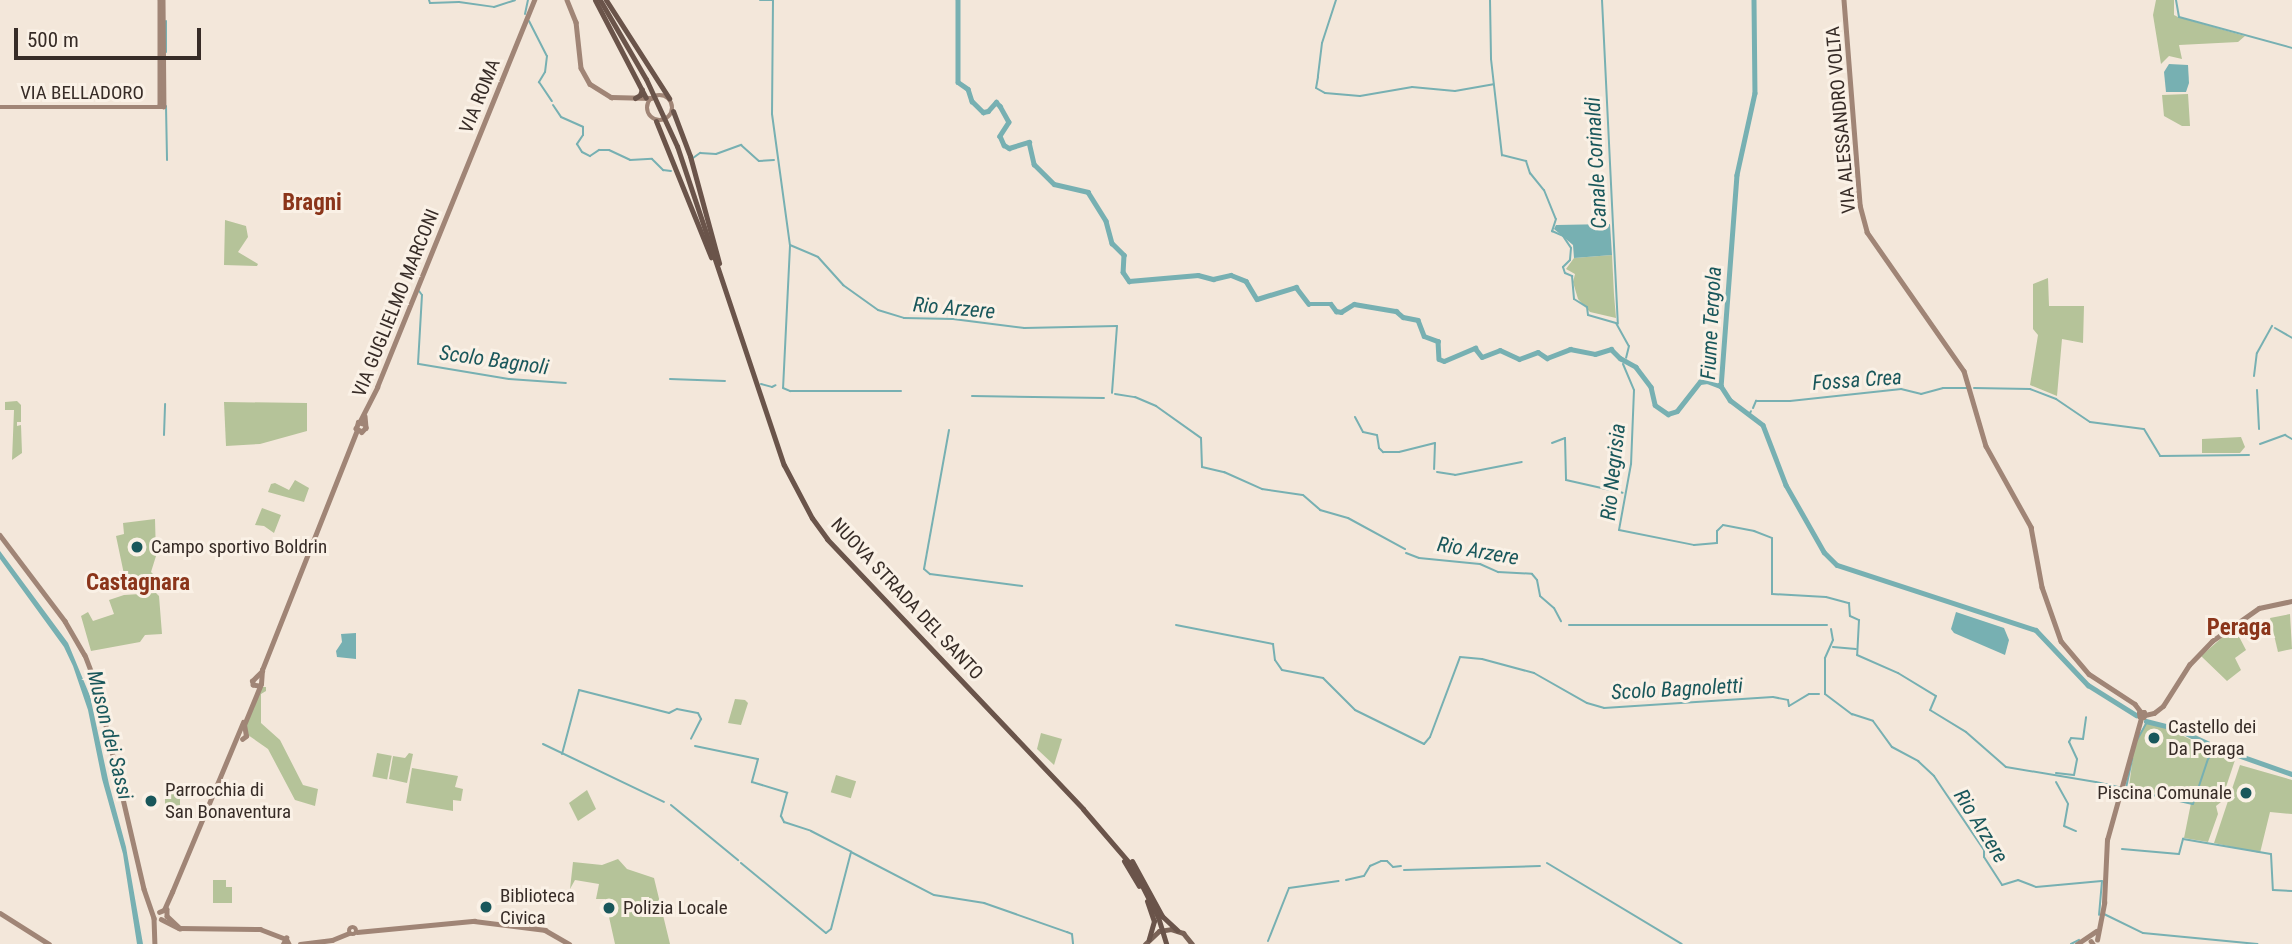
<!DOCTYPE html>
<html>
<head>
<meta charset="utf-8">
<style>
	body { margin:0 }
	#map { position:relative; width:2292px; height:944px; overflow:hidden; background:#f3e7da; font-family:"Roboto Condensed",sans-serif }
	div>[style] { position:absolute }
	.green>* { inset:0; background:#b5c399; transform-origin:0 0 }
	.water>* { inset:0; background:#77b0b2 }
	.stream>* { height:2px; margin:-1px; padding:0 1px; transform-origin:1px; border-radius:1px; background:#77b0b2 }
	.river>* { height:4.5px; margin:-2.25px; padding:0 2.25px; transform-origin:2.25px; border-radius:2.25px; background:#77b0b2 }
	.secondary>* { height:4.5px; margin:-2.25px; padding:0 2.25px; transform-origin:2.25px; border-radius:2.25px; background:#a08576 }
	.secondary>.ring { margin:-2.25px; padding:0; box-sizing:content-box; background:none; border:4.5px solid #a08576; border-radius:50% }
	.primary>* { height:5px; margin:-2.5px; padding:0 2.5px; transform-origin:2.5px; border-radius:2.5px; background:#7a6357 }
	.trunk>* { height:5px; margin:-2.5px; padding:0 2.5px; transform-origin:2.5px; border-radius:2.5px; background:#6a544a }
	.trunk-bridge>* { height:5px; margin:-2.5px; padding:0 2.5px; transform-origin:2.5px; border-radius:2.5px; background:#6a544a }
	.dots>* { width:19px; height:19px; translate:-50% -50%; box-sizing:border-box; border:4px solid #faf1e6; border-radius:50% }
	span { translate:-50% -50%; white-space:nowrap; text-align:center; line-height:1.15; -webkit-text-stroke:6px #faf1e6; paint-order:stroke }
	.street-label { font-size:19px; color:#372c27 }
	.poi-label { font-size:19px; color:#372c27 }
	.left { translate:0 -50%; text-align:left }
	.right { translate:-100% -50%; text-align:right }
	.water-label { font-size:21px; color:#19575b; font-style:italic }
	.quarter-label { font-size:23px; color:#8b351a; font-weight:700 }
	.scale { position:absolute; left:14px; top:28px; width:187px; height:32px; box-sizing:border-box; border:4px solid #372c27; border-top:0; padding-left:9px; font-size:21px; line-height:24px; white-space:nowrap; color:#372c27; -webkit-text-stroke:5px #faf1e6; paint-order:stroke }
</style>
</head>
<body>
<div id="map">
	<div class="green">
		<div style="clip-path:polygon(2156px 0,2174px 0,2174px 15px,2178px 17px,2245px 36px,2238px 42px,2179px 45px,2182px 59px,2169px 56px,2161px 64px,2153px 15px)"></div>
		<div style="clip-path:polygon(2188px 94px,2190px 126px,2182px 126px,2164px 116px,2162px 95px)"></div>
		<div style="clip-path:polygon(225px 220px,246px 226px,248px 237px,238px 252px,258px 264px,257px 266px,224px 265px)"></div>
		<div style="clip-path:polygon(1612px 255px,1614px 295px,1616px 318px,1590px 312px,1578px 299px,1573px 282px,1575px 274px,1566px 269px,1574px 258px)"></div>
		<div style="clip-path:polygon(2048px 278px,2049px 306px,2084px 306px,2083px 343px,2062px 339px,2057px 396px,2030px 385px,2038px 335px,2033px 329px,2033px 284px)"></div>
		<div style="clip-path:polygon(17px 401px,21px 405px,21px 422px,17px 422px,17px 426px,21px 425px,22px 453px,12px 460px,14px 410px,5px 410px,5px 402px)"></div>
		<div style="clip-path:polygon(224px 402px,307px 403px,307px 431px,260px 444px,226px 446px)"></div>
		<div style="clip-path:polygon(2241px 437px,2245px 447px,2240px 453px,2202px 453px,2202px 439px)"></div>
		<div style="clip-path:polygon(295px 480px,309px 488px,304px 502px,268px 492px,271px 484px,275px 483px,289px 490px)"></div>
		<div style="clip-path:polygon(262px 508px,281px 515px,274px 533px,264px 526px,255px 525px)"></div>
		<div style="clip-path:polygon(155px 519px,156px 556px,151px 572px,156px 577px,157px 585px,134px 588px,125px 579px,116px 536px,124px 534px,123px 523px)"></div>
		<div style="clip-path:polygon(156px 593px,159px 596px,162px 634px,145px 635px,140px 642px,91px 651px,81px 616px,88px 612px,93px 621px,114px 614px,109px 600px,124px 595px)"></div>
		<div style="clip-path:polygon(2290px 614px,2292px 649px,2278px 652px,2270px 618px)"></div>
		<div style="clip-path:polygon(2234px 627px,2246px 650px,2235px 658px,2241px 670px,2227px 681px,2201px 656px)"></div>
		<div style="clip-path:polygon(261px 687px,266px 687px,266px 691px,261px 694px,261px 723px,280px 740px,303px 785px,318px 789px,315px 806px,295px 800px,268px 749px,248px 735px,246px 724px)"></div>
		<div style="clip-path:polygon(735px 699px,745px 700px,748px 703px,741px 725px,728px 723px)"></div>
		<div style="clip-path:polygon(2145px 723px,2163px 726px,2214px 751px,2236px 757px,2221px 802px,2216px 806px,2218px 814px,2208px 842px,2184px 838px,2191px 803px,2129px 787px,2134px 748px)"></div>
		<div style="clip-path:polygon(1041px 733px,1062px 739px,1054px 765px,1037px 749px)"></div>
		<div style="left:377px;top:753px;width:15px;height:24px;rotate:11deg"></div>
		<div style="clip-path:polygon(409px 753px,413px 754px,407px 783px,389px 779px,393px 756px,405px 758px)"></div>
		<div style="clip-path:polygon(2240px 765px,2292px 780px,2292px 814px,2270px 812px,2260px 853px,2214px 843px)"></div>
		<div style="clip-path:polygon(412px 768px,458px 776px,455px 787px,463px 789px,461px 801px,453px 800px,453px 811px,406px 803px)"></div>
		<div style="left:836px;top:775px;width:21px;height:18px;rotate:17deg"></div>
		<div style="left:165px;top:788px;width:15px;height:29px"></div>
		<div style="clip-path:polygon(587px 790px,596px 809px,578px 821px,569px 803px)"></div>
		<div style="clip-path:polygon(618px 859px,627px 869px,654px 878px,670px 944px,615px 944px,605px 899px,596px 899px,599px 884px,575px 880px,570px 889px,573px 862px,602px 865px)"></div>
		<div style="clip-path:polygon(213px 880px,226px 880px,226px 887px,232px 887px,232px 903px,213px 903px)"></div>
	</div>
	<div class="water">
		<div style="clip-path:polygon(2169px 64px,2188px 65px,2189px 83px,2186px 92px,2166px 92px,2164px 72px)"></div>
		<div style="clip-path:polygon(1610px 224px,1612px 255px,1574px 258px,1573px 245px,1554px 229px,1556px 225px)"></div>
		<div style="clip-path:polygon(0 551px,68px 643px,90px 696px,109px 784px,126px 847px,143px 944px,137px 944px,123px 854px,102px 779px,88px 710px,73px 666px,64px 647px,0 559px)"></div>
		<div style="clip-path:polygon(1956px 612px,2004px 628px,2009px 640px,2005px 655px,1954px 633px,1951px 629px)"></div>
		<div style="clip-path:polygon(356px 633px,356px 659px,337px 657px,336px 651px,342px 642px,341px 634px)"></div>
	</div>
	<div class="stream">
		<div style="left:429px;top:0;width:3px;rotate:72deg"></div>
		<div style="left:430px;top:3px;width:29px;rotate:-2deg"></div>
		<div style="left:459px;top:2px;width:35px;rotate:8deg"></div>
		<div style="left:494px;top:7px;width:22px;rotate:-18deg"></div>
		<div style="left:760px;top:0;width:12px"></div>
		<div style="left:773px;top:0;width:114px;rotate:90.5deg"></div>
		<div style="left:772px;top:114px;width:132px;rotate:82.2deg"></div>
		<div style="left:790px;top:245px;width:30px;rotate:23deg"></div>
		<div style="left:818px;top:257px;width:38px;rotate:48deg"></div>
		<div style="left:843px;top:285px;width:43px;rotate:35.5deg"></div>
		<div style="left:878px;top:310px;width:27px;rotate:17deg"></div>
		<div style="left:904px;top:318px;width:49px;rotate:1.2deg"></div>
		<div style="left:953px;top:319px;width:72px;rotate:7.2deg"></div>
		<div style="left:1024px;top:328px;width:93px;rotate:-1.2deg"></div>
		<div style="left:1117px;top:326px;width:67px;rotate:94.3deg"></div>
		<div style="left:1336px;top:0;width:45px;rotate:108deg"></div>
		<div style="left:1322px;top:43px;width:34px;rotate:97deg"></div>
		<div style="left:1318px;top:77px;width:11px;rotate:100deg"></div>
		<div style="left:1316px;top:88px;width:10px;rotate:29deg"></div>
		<div style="left:1325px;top:93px;width:35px;rotate:5deg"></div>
		<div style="left:1360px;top:96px;width:53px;rotate:-9.8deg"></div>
		<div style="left:1412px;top:87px;width:43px;rotate:5.3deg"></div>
		<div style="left:1455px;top:91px;width:39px;rotate:-10deg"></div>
		<div style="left:1490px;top:0;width:59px;rotate:89deg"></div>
		<div style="left:1491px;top:59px;width:97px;rotate:83.5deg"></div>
		<div style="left:1502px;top:155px;width:25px;rotate:14deg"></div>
		<div style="left:1526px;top:161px;width:13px;rotate:72deg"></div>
		<div style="left:1530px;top:173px;width:22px;rotate:51deg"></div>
		<div style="left:1544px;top:190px;width:31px;rotate:68deg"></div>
		<div style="left:1556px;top:219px;width:13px;rotate:108deg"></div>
		<div style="left:1552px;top:231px;width:12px;rotate:24deg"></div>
		<div style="left:1563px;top:236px;width:14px;rotate:56deg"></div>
		<div style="left:1571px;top:248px;width:12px;rotate:95deg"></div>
		<div style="left:1570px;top:260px;width:10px;rotate:135deg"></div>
		<div style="left:1563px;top:267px;width:6px;rotate:72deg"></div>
		<div style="left:1565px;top:273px;width:8px;rotate:23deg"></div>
		<div style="left:1572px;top:276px;width:23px;rotate:85deg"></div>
		<div style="left:1574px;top:299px;width:15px;rotate:32deg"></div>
		<div style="left:1587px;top:307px;width:8px;rotate:83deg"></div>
		<div style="left:1588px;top:315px;width:29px;rotate:16deg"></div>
		<div style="left:1616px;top:323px;width:26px;rotate:61deg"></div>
		<div style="left:1629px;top:346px;width:12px;rotate:104deg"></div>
		<div style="left:1602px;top:0;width:324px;rotate:87.2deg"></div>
		<div style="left:2176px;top:0;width:17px;rotate:80deg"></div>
		<div style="left:2179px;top:17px;width:117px;rotate:15.3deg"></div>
		<div style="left:525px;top:14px;width:14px;rotate:-78deg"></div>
		<div style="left:166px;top:21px;width:31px;rotate:90deg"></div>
		<div style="left:529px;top:21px;width:39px;rotate:63deg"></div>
		<div style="left:547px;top:56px;width:16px;rotate:97deg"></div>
		<div style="left:545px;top:72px;width:12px;rotate:121deg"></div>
		<div style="left:539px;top:82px;width:23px;rotate:56deg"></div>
		<div style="left:553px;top:105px;width:14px;rotate:56deg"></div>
		<div style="left:561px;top:117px;width:24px;rotate:24deg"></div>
		<div style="left:583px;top:127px;width:8px;rotate:90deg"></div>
		<div style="left:583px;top:135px;width:11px;rotate:124deg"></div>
		<div style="left:577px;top:144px;width:9px;rotate:58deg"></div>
		<div style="left:582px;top:152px;width:9px;rotate:27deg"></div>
		<div style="left:590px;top:156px;width:11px;rotate:-34deg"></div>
		<div style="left:599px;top:150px;width:10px"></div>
		<div style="left:609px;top:150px;width:23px;rotate:25deg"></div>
		<div style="left:630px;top:160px;width:22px;rotate:-3deg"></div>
		<div style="left:652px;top:159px;width:16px;rotate:45deg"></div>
		<div style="left:663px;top:170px;width:8px;rotate:7deg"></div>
		<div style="left:166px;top:106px;width:54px;rotate:88.9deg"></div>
		<div style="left:693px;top:158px;width:9px;rotate:-36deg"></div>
		<div style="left:700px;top:153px;width:16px;rotate:4deg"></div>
		<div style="left:716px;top:154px;width:27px;rotate:-20deg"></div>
		<div style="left:741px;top:145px;width:24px;rotate:42deg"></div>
		<div style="left:759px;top:161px;width:15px;rotate:-4deg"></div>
		<div style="left:790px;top:246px;width:142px;rotate:92.8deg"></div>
		<div style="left:783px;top:388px;width:8px;rotate:23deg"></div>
		<div style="left:790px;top:391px;width:111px"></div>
		<div style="left:2275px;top:328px;width:20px;rotate:30deg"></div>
		<div style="left:418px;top:364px;width:69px;rotate:-86.7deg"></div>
		<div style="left:422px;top:295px;width:5px;rotate:-127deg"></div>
		<div style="left:419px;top:364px;width:91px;rotate:9.5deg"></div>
		<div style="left:509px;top:379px;width:57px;rotate:4deg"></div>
		<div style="left:1623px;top:364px;width:28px;rotate:67deg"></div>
		<div style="left:1634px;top:390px;width:74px;rotate:92.3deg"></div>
		<div style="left:1631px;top:464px;width:67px;rotate:100.3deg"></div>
		<div style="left:1619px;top:530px;width:76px;rotate:11.3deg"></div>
		<div style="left:1694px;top:545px;width:23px;rotate:-5deg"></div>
		<div style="left:1717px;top:543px;width:12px;rotate:-90deg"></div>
		<div style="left:1717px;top:531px;width:8px;rotate:-45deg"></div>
		<div style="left:1723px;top:525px;width:32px;rotate:11deg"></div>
		<div style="left:1754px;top:531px;width:19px;rotate:21deg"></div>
		<div style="left:1772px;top:538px;width:56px;rotate:90deg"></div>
		<div style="left:1772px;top:594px;width:54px;rotate:3.2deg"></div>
		<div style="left:1826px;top:597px;width:24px;rotate:15deg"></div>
		<div style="left:1849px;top:603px;width:13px;rotate:86deg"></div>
		<div style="left:1850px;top:616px;width:10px;rotate:24deg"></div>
		<div style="left:1859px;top:620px;width:35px;rotate:93deg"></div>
		<div style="left:1857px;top:655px;width:45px;rotate:23.7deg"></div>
		<div style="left:1898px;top:673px;width:44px;rotate:31.2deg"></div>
		<div style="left:1936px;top:696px;width:15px;rotate:113deg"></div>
		<div style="left:1930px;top:710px;width:42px;rotate:31.4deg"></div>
		<div style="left:1966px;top:732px;width:53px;rotate:41.2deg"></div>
		<div style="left:2006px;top:767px;width:91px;rotate:9.5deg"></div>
		<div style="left:2096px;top:782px;width:99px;rotate:12.8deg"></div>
		<div style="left:2193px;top:804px;width:47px;rotate:-71.6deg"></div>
		<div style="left:2208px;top:759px;width:15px;rotate:-48deg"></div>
		<div style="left:2254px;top:376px;width:23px;rotate:-83deg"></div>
		<div style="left:2257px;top:353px;width:31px;rotate:-61deg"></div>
		<div style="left:670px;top:379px;width:55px;rotate:2.1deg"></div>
		<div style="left:761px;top:384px;width:11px;rotate:15deg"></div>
		<div style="left:772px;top:387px;width:4px;rotate:-27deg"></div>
		<div style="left:1974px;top:388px;width:56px;rotate:1deg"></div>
		<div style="left:2030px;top:389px;width:28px;rotate:21deg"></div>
		<div style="left:2056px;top:399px;width:41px;rotate:34.1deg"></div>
		<div style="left:2090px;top:422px;width:54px;rotate:7.4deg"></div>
		<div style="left:2144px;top:429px;width:31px;rotate:59deg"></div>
		<div style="left:2160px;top:456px;width:89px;rotate:-0.6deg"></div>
		<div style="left:2257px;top:390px;width:39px;rotate:87deg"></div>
		<div style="left:1115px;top:394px;width:20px;rotate:9deg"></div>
		<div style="left:1135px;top:397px;width:23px;rotate:23deg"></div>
		<div style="left:1156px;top:406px;width:55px;rotate:35.4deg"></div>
		<div style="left:1201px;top:438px;width:29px;rotate:88deg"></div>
		<div style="left:1202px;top:467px;width:23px;rotate:13deg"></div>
		<div style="left:1224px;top:472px;width:42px;rotate:24.1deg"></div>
		<div style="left:1262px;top:489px;width:41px;rotate:8.3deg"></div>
		<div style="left:1303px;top:495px;width:23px;rotate:41deg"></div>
		<div style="left:1320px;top:510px;width:29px;rotate:16deg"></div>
		<div style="left:1348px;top:518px;width:65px;rotate:28.5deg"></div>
		<div style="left:972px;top:396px;width:132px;rotate:0.9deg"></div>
		<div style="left:1753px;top:408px;width:8px;rotate:-67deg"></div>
		<div style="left:1756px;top:401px;width:34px"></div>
		<div style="left:1790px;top:401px;width:112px;rotate:-6.2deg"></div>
		<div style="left:1901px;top:389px;width:21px;rotate:14deg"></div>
		<div style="left:1921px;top:394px;width:23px;rotate:-15deg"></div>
		<div style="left:1943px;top:388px;width:25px"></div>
		<div style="left:1750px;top:413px;width:2px;rotate:-63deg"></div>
		<div style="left:1355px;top:417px;width:17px;rotate:62deg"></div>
		<div style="left:1363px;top:432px;width:14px;rotate:12deg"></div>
		<div style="left:1377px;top:435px;width:13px;rotate:81deg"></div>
		<div style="left:1379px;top:448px;width:6px;rotate:45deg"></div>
		<div style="left:1383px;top:452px;width:16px"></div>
		<div style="left:1399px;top:452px;width:37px;rotate:-14deg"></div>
		<div style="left:1435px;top:443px;width:26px;rotate:92deg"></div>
		<div style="left:949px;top:430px;width:141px;rotate:100.2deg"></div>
		<div style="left:924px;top:569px;width:8px;rotate:40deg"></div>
		<div style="left:930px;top:574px;width:93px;rotate:7.4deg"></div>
		<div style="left:164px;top:435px;width:31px;rotate:-88deg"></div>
		<div style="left:1552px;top:443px;width:14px;rotate:-21deg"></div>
		<div style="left:1565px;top:438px;width:42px;rotate:88.6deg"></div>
		<div style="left:1566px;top:480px;width:58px;rotate:12.8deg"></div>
		<div style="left:2260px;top:444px;width:27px;rotate:-20deg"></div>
		<div style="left:2285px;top:435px;width:8px;rotate:30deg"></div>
		<div style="left:1437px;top:472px;width:18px;rotate:9deg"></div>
		<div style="left:1455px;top:475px;width:68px;rotate:-11deg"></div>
		<div style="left:1406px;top:553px;width:14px;rotate:21deg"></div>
		<div style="left:1419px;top:558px;width:61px;rotate:5.6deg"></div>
		<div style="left:1480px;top:564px;width:20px;rotate:24deg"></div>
		<div style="left:1498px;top:572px;width:34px;rotate:3deg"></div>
		<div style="left:1532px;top:574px;width:8px;rotate:50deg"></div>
		<div style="left:1537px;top:580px;width:16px;rotate:79deg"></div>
		<div style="left:1540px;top:596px;width:18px;rotate:41deg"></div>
		<div style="left:1554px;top:608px;width:15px;rotate:62deg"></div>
		<div style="left:1176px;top:625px;width:99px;rotate:11.1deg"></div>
		<div style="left:1273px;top:644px;width:16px;rotate:83deg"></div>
		<div style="left:1275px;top:660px;width:12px;rotate:55deg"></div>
		<div style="left:1282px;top:670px;width:42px;rotate:11deg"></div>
		<div style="left:1323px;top:678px;width:45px;rotate:45deg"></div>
		<div style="left:1355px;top:710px;width:77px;rotate:26.2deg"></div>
		<div style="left:1424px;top:744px;width:9px;rotate:-49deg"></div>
		<div style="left:1430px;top:737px;width:85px;rotate:-69.4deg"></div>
		<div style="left:1460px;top:657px;width:22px;rotate:5deg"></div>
		<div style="left:1482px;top:659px;width:54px;rotate:15.1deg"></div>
		<div style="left:1534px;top:673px;width:61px;rotate:29.5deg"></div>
		<div style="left:1587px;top:703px;width:18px;rotate:16deg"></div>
		<div style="left:1604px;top:708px;width:169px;rotate:-3.7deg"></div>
		<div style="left:1773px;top:697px;width:15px;rotate:11deg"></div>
		<div style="left:1788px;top:700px;width:6px;rotate:81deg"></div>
		<div style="left:1789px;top:706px;width:23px;rotate:-31deg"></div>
		<div style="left:1809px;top:694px;width:10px"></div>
		<div style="left:1569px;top:625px;width:258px"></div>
		<div style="left:1831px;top:629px;width:11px;rotate:80deg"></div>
		<div style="left:1833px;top:640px;width:20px;rotate:114deg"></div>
		<div style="left:1825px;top:658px;width:36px;rotate:90deg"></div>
		<div style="left:1825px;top:694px;width:34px;rotate:37deg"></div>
		<div style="left:1852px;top:714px;width:22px;rotate:18deg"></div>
		<div style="left:1873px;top:721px;width:32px;rotate:54deg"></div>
		<div style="left:1892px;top:747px;width:30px;rotate:28deg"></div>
		<div style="left:1918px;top:761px;width:22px;rotate:43deg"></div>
		<div style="left:1934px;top:776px;width:89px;rotate:56deg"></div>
		<div style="left:1984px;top:850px;width:7px;rotate:90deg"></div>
		<div style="left:1984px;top:857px;width:33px;rotate:57deg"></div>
		<div style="left:2002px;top:885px;width:17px;rotate:-17deg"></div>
		<div style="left:2018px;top:880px;width:19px;rotate:21deg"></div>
		<div style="left:2036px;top:887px;width:66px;rotate:-5.2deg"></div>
		<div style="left:2102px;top:881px;width:34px;rotate:95deg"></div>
		<div style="left:1833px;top:647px;width:23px;rotate:5deg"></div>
		<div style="left:2137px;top:740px;width:21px;rotate:-61deg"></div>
		<div style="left:543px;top:744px;width:134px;rotate:25.6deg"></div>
		<div style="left:695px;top:746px;width:64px;rotate:11.7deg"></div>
		<div style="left:758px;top:759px;width:24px;rotate:105deg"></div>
		<div style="left:752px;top:782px;width:37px;rotate:17deg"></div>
		<div style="left:787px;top:793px;width:24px;rotate:105deg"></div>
		<div style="left:781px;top:816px;width:7px;rotate:63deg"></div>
		<div style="left:784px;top:822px;width:28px;rotate:18deg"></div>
		<div style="left:811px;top:831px;width:44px;rotate:27.1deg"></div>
		<div style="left:562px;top:754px;width:66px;rotate:-75.1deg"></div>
		<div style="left:579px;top:690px;width:93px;rotate:14.3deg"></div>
		<div style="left:669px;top:713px;width:9px;rotate:-27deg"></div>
		<div style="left:677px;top:709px;width:21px;rotate:11deg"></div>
		<div style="left:698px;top:713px;width:7px;rotate:63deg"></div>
		<div style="left:701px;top:719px;width:22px;rotate:117deg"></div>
		<div style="left:2056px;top:773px;width:18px;rotate:6deg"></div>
		<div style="left:2074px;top:775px;width:16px;rotate:-79deg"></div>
		<div style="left:2077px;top:759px;width:19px;rotate:-115deg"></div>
		<div style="left:2069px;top:742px;width:4px;rotate:-63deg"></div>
		<div style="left:2071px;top:738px;width:12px;rotate:5deg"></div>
		<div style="left:2083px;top:739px;width:22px;rotate:-82deg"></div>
		<div style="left:2056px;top:782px;width:25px;rotate:61deg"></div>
		<div style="left:2068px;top:804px;width:22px;rotate:100deg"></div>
		<div style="left:2064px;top:826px;width:13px;rotate:23deg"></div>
		<div style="left:2126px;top:788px;width:30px;rotate:-78deg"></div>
		<div style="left:671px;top:805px;width:87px;rotate:39.4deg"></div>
		<div style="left:2122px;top:849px;width:57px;rotate:5deg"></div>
		<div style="left:2179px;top:854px;width:16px;rotate:-75deg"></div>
		<div style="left:2183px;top:839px;width:89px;rotate:9.7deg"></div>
		<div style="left:2271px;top:854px;width:36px;rotate:87deg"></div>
		<div style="left:2273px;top:890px;width:19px;rotate:3deg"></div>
		<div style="left:741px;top:863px;width:110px;rotate:39.5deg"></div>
		<div style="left:826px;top:933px;width:6px;rotate:-39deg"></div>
		<div style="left:831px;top:929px;width:80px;rotate:-75.4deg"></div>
		<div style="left:851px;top:852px;width:93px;rotate:27.4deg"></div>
		<div style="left:934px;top:895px;width:51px;rotate:9.1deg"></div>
		<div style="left:984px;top:903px;width:88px;rotate:19.3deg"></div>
		<div style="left:1067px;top:932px;width:5px;rotate:22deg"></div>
		<div style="left:1072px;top:934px;width:10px;rotate:84deg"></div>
		<div style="left:1547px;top:863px;width:157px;rotate:31deg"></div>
		<div style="left:1404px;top:870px;width:136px;rotate:-1.7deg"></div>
		<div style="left:1346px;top:880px;width:18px;rotate:-13deg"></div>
		<div style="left:1364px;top:876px;width:12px;rotate:-59deg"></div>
		<div style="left:1370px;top:866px;width:12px;rotate:-24deg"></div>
		<div style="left:1381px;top:861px;width:6px"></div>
		<div style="left:1387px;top:861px;width:8px;rotate:45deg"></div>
		<div style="left:1393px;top:867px;width:8px;rotate:-7deg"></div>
		<div style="left:2104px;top:914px;width:43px;rotate:26deg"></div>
		<div style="left:2143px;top:933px;width:115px;rotate:5.5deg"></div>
		<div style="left:1268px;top:941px;width:57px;rotate:-68.4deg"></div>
		<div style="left:1289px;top:888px;width:50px;rotate:-8deg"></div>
		<div style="left:2071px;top:944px;width:9px;rotate:-27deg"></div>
	</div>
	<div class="river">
		<div style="left:958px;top:0;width:82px;rotate:90deg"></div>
		<div style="left:958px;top:82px;width:12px;rotate:35deg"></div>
		<div style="left:968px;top:89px;width:13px;rotate:72deg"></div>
		<div style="left:972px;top:101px;width:16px;rotate:45deg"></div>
		<div style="left:983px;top:112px;width:5px;rotate:-11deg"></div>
		<div style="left:988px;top:111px;width:12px;rotate:-48deg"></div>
		<div style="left:996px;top:102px;width:6px;rotate:45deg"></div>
		<div style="left:1000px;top:106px;width:18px;rotate:61deg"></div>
		<div style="left:1009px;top:122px;width:17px;rotate:123deg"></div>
		<div style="left:1000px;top:136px;width:10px;rotate:66deg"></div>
		<div style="left:1004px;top:145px;width:6px;rotate:31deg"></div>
		<div style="left:1009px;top:148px;width:21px;rotate:-17deg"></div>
		<div style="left:1029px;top:142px;width:23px;rotate:77deg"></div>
		<div style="left:1034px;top:164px;width:28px;rotate:45deg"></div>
		<div style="left:1054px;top:184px;width:35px;rotate:13deg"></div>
		<div style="left:1088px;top:192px;width:34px;rotate:58deg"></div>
		<div style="left:1106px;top:221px;width:23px;rotate:75deg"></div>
		<div style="left:1112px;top:243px;width:17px;rotate:45deg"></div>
		<div style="left:1124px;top:255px;width:17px;rotate:93deg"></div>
		<div style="left:1123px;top:272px;width:11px;rotate:56deg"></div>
		<div style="left:1129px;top:281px;width:69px;rotate:-5deg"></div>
		<div style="left:1198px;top:275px;width:16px;rotate:15deg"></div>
		<div style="left:1213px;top:279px;width:18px;rotate:-13deg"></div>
		<div style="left:1231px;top:275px;width:16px;rotate:22deg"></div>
		<div style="left:1246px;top:281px;width:21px;rotate:59deg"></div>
		<div style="left:1257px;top:299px;width:41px;rotate:-17.1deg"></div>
		<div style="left:1296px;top:287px;width:21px;rotate:53deg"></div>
		<div style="left:1309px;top:304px;width:22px"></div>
		<div style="left:1331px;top:304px;width:9px;rotate:54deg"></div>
		<div style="left:1336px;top:311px;width:5px;rotate:11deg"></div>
		<div style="left:1341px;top:312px;width:15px;rotate:-32deg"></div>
		<div style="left:1354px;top:304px;width:43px;rotate:9.5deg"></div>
		<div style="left:1396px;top:311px;width:9px;rotate:41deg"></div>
		<div style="left:1403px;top:317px;width:15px;rotate:11deg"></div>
		<div style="left:1418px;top:320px;width:17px;rotate:69deg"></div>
		<div style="left:1424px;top:336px;width:15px;rotate:20deg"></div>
		<div style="left:1438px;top:341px;width:18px;rotate:87deg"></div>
		<div style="left:1439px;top:359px;width:5px;rotate:22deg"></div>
		<div style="left:1444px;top:361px;width:34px;rotate:-23deg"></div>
		<div style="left:1475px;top:348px;width:11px;rotate:52deg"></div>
		<div style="left:1482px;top:357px;width:19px;rotate:-21deg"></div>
		<div style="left:1500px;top:350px;width:21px;rotate:25deg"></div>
		<div style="left:1519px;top:359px;width:20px;rotate:-20deg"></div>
		<div style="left:1538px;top:352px;width:11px;rotate:34deg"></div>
		<div style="left:1547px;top:358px;width:25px;rotate:-21deg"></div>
		<div style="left:1570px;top:349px;width:25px;rotate:11deg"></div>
		<div style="left:1595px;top:354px;width:17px;rotate:-17deg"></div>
		<div style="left:1611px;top:349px;width:13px;rotate:45deg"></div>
		<div style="left:1620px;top:358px;width:18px;rotate:29deg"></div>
		<div style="left:1636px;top:367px;width:25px;rotate:53deg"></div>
		<div style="left:1651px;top:387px;width:18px;rotate:77deg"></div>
		<div style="left:1655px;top:405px;width:16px;rotate:35deg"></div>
		<div style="left:1668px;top:414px;width:9px;rotate:-18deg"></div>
		<div style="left:1677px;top:411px;width:37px;rotate:-52deg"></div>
		<div style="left:1700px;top:382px;width:7px;rotate:-8deg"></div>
		<div style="left:1707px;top:381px;width:15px;rotate:20deg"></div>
		<div style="left:1754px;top:0;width:93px;rotate:89.4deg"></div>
		<div style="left:1755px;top:93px;width:84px;rotate:102.4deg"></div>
		<div style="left:1737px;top:175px;width:212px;rotate:94.3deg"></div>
		<div style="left:1721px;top:386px;width:17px;rotate:57deg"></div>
		<div style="left:1730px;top:400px;width:41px;rotate:37.1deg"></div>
		<div style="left:1763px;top:425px;width:64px;rotate:69deg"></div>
		<div style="left:1786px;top:485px;width:77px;rotate:60.4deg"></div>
		<div style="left:1824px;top:552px;width:18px;rotate:45deg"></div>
		<div style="left:1837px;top:565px;width:209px;rotate:18.1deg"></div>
		<div style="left:2036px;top:630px;width:76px;rotate:46.6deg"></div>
		<div style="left:2088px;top:685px;width:57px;rotate:32deg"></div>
		<div style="left:2146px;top:721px;width:32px;rotate:14deg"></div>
		<div style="left:2177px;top:729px;width:45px;rotate:24.9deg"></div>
		<div style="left:2218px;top:748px;width:78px;rotate:19.4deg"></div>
	</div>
	<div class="secondary">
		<div style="left:160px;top:0;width:104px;rotate:90deg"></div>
		<div style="left:160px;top:104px;width:4px;rotate:34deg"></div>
		<div style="left:163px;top:0;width:106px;rotate:89.5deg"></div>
		<div style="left:567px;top:0;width:24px;rotate:68deg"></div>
		<div style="left:576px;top:22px;width:46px;rotate:83.8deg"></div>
		<div style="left:581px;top:68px;width:18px;rotate:61deg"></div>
		<div style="left:590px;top:84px;width:25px;rotate:32deg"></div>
		<div style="left:611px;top:97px;width:40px;rotate:1.4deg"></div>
		<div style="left:1844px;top:0;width:206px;rotate:85.5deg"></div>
		<div style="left:1860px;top:205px;width:28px;rotate:75deg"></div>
		<div style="left:1867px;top:232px;width:169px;rotate:55.1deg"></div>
		<div style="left:1964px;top:371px;width:78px;rotate:73.7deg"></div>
		<div style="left:1986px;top:446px;width:93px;rotate:60.9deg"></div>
		<div style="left:2031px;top:527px;width:61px;rotate:79.6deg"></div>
		<div style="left:2042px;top:587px;width:57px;rotate:70.6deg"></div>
		<div style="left:2061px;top:641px;width:43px;rotate:49.7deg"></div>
		<div style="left:2089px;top:674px;width:55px;rotate:33.1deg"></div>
		<div style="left:2135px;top:704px;width:10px;rotate:53deg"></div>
		<div class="ring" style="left:647px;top:95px;width:21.5px;height:21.5px"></div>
		<div style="left:0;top:107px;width:164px"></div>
		<div style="left:365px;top:416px;width:11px;rotate:85deg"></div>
		<div style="left:366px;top:427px;width:1px;rotate:90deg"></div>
		<div style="left:366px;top:428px;width:6px;rotate:135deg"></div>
		<div style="left:362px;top:432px;width:7px;rotate:-153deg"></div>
		<div style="left:356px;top:429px;width:7px;rotate:-74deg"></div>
		<div style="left:358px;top:422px;width:7px;rotate:16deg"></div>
		<div style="left:360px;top:421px;width:38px;rotate:-63deg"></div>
		<div style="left:377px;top:387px;width:418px;rotate:-67.9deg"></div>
		<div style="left:0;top:535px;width:108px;rotate:52.9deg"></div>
		<div style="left:65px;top:621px;width:39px;rotate:60deg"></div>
		<div style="left:85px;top:655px;width:34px;rotate:69deg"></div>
		<div style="left:97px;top:687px;width:207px;rotate:76.9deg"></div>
		<div style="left:144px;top:889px;width:31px;rotate:71deg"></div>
		<div style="left:154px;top:918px;width:26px;rotate:88deg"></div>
		<div style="left:259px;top:686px;width:6px;rotate:-171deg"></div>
		<div style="left:253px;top:685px;width:4px;rotate:-104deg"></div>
		<div style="left:252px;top:681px;width:14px;rotate:-45deg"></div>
		<div style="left:2144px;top:712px;width:5px;rotate:90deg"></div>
		<div style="left:2144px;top:717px;width:4px;rotate:180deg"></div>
		<div style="left:2140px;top:717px;width:4px;rotate:-104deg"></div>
		<div style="left:2139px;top:713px;width:5px;rotate:-11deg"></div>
		<div style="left:2145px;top:715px;width:9px;rotate:-13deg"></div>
		<div style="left:2154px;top:713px;width:11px;rotate:-38deg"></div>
		<div style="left:2163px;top:706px;width:49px;rotate:-57.6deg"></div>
		<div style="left:2189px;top:665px;width:33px;rotate:-46deg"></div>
		<div style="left:2212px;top:641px;width:57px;rotate:-35.1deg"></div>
		<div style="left:2259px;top:608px;width:34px;rotate:-12deg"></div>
		<div style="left:242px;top:739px;width:5px;rotate:-37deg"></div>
		<div style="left:246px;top:736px;width:11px;rotate:-100deg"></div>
		<div style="left:244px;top:725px;width:44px;rotate:-67.5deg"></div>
		<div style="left:261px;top:684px;width:14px;rotate:-86deg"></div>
		<div style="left:262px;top:670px;width:258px;rotate:-68.4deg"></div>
		<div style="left:167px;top:909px;width:7px;rotate:90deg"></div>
		<div style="left:167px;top:916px;width:18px;rotate:43deg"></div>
		<div style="left:159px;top:912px;width:5px;rotate:-22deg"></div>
		<div style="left:164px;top:910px;width:20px;rotate:-66deg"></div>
		<div style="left:172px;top:892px;width:184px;rotate:-67.3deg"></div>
		<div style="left:0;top:913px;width:58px;rotate:32.3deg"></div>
		<div style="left:161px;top:919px;width:20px;rotate:27deg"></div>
		<div style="left:179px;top:928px;width:81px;rotate:0.7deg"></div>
		<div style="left:260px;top:929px;width:26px;rotate:21deg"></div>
		<div class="ring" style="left:349px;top:927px;width:3.5px;height:3.5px"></div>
		<div style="left:357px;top:932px;width:118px;rotate:-5.4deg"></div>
		<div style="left:474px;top:921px;width:72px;rotate:7.2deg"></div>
		<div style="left:545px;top:930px;width:28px;rotate:30deg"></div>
		<div style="left:2097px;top:940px;width:38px;rotate:-79deg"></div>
		<div style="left:2104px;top:903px;width:63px;rotate:-87.3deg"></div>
		<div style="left:2107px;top:840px;width:127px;rotate:-74.4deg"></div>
		<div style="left:2091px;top:941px;width:4px;rotate:56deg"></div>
		<div style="left:283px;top:944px;width:7px;rotate:-63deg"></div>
		<div style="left:286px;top:938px;width:7px;rotate:63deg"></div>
		<div style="left:300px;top:944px;width:32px;rotate:-7deg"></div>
		<div style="left:332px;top:940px;width:18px;rotate:-22deg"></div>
		<div style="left:2077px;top:944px;width:23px;rotate:-34deg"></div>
	</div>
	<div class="primary">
		<div style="left:1145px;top:944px;width:19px;rotate:-43deg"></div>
		<div style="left:1159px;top:931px;width:12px;rotate:-9deg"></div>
		<div style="left:1171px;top:929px;width:13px;rotate:18deg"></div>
		<div style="left:1183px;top:933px;width:14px;rotate:51deg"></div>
	</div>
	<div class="trunk">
		<div style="left:595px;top:0;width:110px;rotate:62.5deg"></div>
		<div style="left:600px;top:0;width:91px;rotate:59.8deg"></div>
		<div style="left:606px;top:0;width:117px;rotate:57.3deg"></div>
		<div style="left:635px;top:98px;width:6px;rotate:-31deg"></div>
		<div style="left:640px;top:95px;width:6px;rotate:-72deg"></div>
		<div style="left:673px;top:111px;width:48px;rotate:69.3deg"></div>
		<div style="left:690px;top:156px;width:111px;rotate:74.8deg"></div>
		<div style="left:656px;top:121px;width:147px;rotate:68deg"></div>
		<div style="left:677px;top:146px;width:336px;rotate:71.5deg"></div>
		<div style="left:784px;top:465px;width:60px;rotate:62.2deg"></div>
		<div style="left:812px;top:518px;width:26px;rotate:54deg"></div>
		<div style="left:827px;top:539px;width:372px;rotate:46.5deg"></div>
		<div style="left:1083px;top:809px;width:75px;rotate:49.3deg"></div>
		<div style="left:1124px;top:861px;width:29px;rotate:59deg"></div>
		<div style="left:1132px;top:861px;width:63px;rotate:61.4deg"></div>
		<div style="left:1162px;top:916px;width:21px;rotate:43deg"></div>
		<div style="left:1147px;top:901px;width:21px;rotate:71deg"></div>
		<div style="left:1154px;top:921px;width:19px;rotate:106deg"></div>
	</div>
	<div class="trunk-bridge">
		<div style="left:646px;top:79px;width:74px;rotate:65.2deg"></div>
		<div style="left:1132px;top:866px;width:57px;rotate:63deg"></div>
		<div style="left:1158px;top:917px;width:28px;rotate:73deg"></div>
	</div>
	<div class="dots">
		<div style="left:137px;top:547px;background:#19575b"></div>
		<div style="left:2154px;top:738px;background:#19575b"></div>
		<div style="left:2246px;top:793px;background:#19575b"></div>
		<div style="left:151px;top:801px;background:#19575b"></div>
		<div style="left:486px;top:907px;background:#19575b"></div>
		<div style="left:609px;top:908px;background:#19575b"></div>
	</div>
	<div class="street-label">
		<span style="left:82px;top:93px">VIA BELLADORO</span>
		<span style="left:480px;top:96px;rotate:-68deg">VIA ROMA</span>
		<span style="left:1841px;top:120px;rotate:-95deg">VIA ALESSANDRO VOLTA</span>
		<span style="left:396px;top:303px;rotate:-68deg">VIA GUGLIELMO MARCONI</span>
		<span style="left:907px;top:599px;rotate:47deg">NUOVA STRADA DEL SANTO</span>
	</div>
	<div class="poi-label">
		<span class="left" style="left:151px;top:547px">Campo sportivo Boldrin</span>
		<span class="left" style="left:2168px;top:738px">Castello dei<br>Da Peraga</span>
		<span class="left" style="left:165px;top:801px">Parrocchia di<br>San Bonaventura</span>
		<span class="right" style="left:2232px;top:793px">Piscina Comunale</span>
		<span class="left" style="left:500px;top:907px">Biblioteca<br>Civica</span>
		<span class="left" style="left:623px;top:908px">Polizia Locale</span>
	</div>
	<div class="water-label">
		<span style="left:1596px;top:163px;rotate:-93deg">Canale Corinaldi</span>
		<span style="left:954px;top:308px;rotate:5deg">Rio Arzere</span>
		<span style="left:1711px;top:323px;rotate:-87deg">Fiume Tergola</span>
		<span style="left:494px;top:360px;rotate:8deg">Scolo Bagnoli</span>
		<span style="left:1857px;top:380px;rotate:-4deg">Fossa Crea</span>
		<span style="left:1613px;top:472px;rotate:-84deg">Rio Negrisia</span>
		<span style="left:1478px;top:551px;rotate:10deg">Rio Arzere</span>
		<span style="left:1677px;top:689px;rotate:-3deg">Scolo Bagnoletti</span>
		<span style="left:110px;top:735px;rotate:76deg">Muson dei Sassi</span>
		<span style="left:1981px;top:826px;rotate:58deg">Rio Arzere</span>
	</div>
	<div class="quarter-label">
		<span style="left:312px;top:203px">Bragni</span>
		<span style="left:138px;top:583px">Castagnara</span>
		<span style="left:2239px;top:628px">Peraga</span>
	</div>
	<div class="scale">500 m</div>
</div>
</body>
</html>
